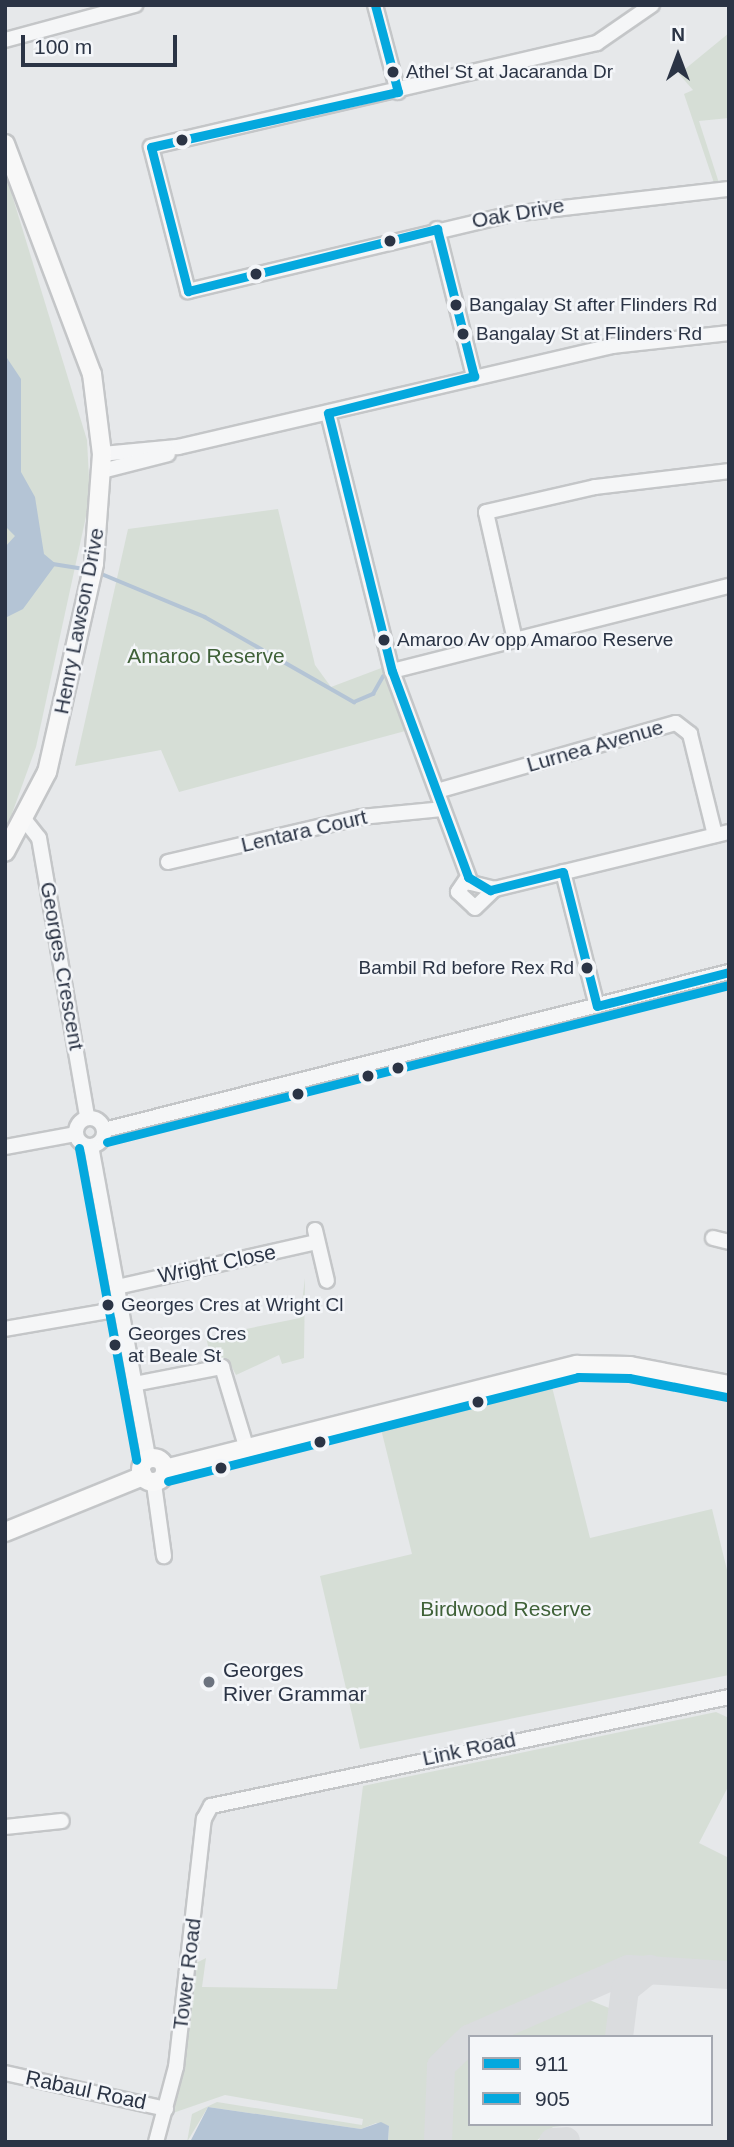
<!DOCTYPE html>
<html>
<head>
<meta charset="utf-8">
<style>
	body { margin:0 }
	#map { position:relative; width:734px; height:2147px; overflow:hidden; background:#e6e8ea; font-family:Arial,sans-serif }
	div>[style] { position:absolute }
	.green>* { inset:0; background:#d6ded6 }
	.water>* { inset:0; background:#b4c4d5 }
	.stream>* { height:3.5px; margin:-1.75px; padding:0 1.75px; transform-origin:1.75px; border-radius:1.75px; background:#b4c4d5 }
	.taxiway>* { height:28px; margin:-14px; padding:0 14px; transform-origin:14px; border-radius:14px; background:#dadcde }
	.roads { filter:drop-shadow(2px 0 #c4c6c8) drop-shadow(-2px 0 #c4c6c8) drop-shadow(0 2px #c4c6c8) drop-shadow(0 -2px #c4c6c8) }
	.minor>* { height:14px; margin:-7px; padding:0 7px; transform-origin:7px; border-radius:7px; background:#f5f6f7 }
	.minor>.ring { margin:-7px; padding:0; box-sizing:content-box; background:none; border:14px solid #f5f6f7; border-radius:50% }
	.major>* { height:18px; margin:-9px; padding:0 9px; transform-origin:9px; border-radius:9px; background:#f8f8f8 }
	.major>.ring { margin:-9px; padding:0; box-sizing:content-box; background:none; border:18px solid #f8f8f8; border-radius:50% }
	.bus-1>* { height:9px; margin:-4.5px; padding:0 4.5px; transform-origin:4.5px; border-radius:4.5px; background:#04a8de }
	.bus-2>* { height:9px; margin:-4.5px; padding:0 4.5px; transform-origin:4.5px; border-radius:4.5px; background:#04a8de }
	.dots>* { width:19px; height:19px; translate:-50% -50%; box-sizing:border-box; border:4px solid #f4f6f9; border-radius:50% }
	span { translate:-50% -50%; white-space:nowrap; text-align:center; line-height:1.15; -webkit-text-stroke:5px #f4f6f9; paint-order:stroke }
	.bus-label { font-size:19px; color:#2b3445 }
	.left { translate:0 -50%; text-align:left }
	.right { translate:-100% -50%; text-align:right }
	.street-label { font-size:21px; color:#2b3445 }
	.park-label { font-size:21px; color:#3f6138 }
	.poi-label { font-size:21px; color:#2b3445 }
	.frame { position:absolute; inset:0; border:7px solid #2b3445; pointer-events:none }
	.legend { position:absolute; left:468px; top:2035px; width:245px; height:91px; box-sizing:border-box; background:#f4f6f9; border:2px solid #a4a8b1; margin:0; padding:9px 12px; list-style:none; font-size:21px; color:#2b3445 }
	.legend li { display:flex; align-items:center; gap:14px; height:35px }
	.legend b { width:35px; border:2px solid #a4a8b1 }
	.north { position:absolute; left:643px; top:21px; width:70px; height:70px; -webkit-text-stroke:5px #f4f6f9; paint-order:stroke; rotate:0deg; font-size:19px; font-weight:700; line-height:28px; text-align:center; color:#2b3445 }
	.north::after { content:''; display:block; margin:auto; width:24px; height:32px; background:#2b3445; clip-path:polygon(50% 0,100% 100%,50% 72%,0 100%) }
	.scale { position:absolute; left:21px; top:35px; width:156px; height:32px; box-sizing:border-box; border:4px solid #2b3445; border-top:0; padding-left:9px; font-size:21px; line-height:24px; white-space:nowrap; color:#2b3445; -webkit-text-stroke:5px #f4f6f9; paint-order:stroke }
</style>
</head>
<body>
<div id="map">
	<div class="green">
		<div style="clip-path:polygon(729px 33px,729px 118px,699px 121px,719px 183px,714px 183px,684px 94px,693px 90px,679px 74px)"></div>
		<div style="clip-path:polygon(5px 172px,87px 440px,90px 498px,36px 747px,5px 833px)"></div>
		<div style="clip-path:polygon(278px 509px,315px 665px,331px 687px,384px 667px,409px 730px,179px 792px,161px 750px,75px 766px,128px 529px)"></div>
		<div style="clip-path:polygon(305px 1278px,304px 1358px,282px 1364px,279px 1355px,236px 1375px,227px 1358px,211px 1359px,206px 1337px,300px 1318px)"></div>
		<div style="clip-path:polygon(552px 1387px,590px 1538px,712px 1509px,729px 1578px,729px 1675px,360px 1749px,320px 1576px,412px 1554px,381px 1429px)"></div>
		<div style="clip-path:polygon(716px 1712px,729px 1718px,729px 1785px,699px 1843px,729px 1858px,729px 1967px,626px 1959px,455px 2036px,431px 2066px,429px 2142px,388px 2142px,389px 2126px,376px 2123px,361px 2129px,208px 2107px,187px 2142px,192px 2114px,217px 2102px,362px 2125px,363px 2119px,225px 2095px,170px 2114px,194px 1964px,206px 1958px,202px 1987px,337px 1989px,363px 1786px)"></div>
		<div style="clip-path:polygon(582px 1997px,609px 2008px,611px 2037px,496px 2037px)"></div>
		<div style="clip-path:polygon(470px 2048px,470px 2124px,580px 2124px,553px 2127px,535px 2142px,448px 2142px,447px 2075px)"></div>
	</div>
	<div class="water">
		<div style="clip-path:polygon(5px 355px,21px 379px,21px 472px,35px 497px,44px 554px,56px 564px,23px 609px,5px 618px,5px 547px,15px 536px,5px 526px)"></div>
		<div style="clip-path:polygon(208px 2107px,361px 2129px,381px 2122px,389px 2126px,388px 2141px,190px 2142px)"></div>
	</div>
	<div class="stream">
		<div style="left:53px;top:564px;width:33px;rotate:9deg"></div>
		<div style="left:97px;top:572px;width:117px;rotate:22.6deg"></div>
		<div style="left:205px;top:617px;width:172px;rotate:29.7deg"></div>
		<div style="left:354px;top:702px;width:21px;rotate:-23deg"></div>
		<div style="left:373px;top:694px;width:20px;rotate:-60deg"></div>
	</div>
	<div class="taxiway">
		<div style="left:473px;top:2037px;width:170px;rotate:-23.6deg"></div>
		<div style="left:629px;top:1969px;width:100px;rotate:3.4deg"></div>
		<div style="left:619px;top:2037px;width:48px;rotate:-82.9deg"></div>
		<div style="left:625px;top:1989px;width:32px;rotate:-39deg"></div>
		<div style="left:438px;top:2142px;width:76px;rotate:-87.7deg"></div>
		<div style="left:441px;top:2066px;width:40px;rotate:-44deg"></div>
		<div style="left:553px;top:2142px;width:13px;rotate:-4deg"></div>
	</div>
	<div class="roads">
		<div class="minor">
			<div style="left:375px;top:5px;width:90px;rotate:75.2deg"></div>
			<div style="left:652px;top:5px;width:67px;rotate:145.4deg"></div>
			<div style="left:597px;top:43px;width:458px;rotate:166.9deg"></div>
			<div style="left:151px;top:147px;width:149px;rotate:75.6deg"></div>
			<div style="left:188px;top:291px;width:333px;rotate:-13.4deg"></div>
			<div style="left:512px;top:214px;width:218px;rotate:-6.6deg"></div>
			<div style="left:5px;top:40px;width:135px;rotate:-15.1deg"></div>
			<div style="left:437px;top:229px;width:152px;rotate:75.9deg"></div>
			<div style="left:328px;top:413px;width:266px;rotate:76.1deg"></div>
			<div style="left:392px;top:671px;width:226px;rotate:69.6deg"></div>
			<div style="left:471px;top:883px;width:25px;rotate:14deg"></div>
			<div style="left:495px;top:889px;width:241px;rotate:-13.7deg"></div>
			<div style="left:102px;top:454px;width:76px;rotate:-5.3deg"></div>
			<div style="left:178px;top:447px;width:446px;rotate:-13.1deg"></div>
			<div style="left:612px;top:346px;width:118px;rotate:-6.3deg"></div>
			<div style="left:102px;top:471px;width:68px;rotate:-14.4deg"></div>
			<div style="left:515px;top:640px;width:131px;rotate:-102.8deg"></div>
			<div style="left:486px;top:512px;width:112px;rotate:-12.9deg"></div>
			<div style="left:595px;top:487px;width:135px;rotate:-6.8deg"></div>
			<div style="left:392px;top:671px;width:348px;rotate:-14.2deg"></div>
			<div style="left:437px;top:791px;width:248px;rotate:-15.9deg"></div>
			<div style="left:676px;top:723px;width:18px;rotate:38deg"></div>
			<div style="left:690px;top:734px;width:104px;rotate:76.1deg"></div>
			<div style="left:24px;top:819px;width:24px;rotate:52deg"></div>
			<div style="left:39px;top:838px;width:283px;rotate:80.2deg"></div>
			<div style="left:168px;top:862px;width:198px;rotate:-13.1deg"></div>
			<div style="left:361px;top:817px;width:81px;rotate:-5.6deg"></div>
			<div style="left:563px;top:872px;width:138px;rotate:75.8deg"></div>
			<div style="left:468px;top:877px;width:18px;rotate:124deg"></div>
			<div style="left:458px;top:892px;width:23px;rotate:43deg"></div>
			<div style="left:475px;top:908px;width:28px;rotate:-44deg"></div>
			<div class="ring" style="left:76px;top:1118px;width:14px;height:14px"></div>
			<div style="left:104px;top:1130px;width:645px;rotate:-14.19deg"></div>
			<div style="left:91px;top:1146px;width:317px;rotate:79.6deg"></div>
			<div style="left:5px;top:1147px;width:71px;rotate:-10.5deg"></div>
			<div style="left:315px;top:1230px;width:52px;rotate:76.8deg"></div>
			<div style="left:713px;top:1238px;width:16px;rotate:14deg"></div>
			<div style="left:117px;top:1287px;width:205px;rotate:-12.7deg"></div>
			<div style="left:5px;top:1329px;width:118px;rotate:-9.8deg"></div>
			<div style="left:134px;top:1384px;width:90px;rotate:-10.9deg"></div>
			<div style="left:222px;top:1367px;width:83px;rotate:73.1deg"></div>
			<div style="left:154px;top:1484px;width:73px;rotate:82.1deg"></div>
			<div style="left:5px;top:1827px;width:57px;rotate:-6deg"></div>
			<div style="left:5px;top:2073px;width:165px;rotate:12.6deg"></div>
			<div style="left:156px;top:2142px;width:78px;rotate:-75.1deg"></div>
			<div style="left:176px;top:2067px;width:250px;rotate:-83.6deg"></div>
			<div style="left:204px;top:1819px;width:15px;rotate:-62deg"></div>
			<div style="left:211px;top:1806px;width:529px;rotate:-11.88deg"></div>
		</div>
		<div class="major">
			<div style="left:5px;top:144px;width:246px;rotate:69.3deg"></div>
			<div style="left:92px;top:374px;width:81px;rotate:82.9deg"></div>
			<div style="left:102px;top:454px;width:110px;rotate:94.2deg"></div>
			<div style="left:94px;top:564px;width:213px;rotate:102.7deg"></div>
			<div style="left:47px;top:772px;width:90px;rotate:117.7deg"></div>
			<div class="ring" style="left:141px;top:1458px;width:6px;height:6px"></div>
			<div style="left:165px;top:1469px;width:425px;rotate:-14.2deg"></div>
			<div style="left:577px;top:1365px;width:53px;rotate:1.1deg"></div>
			<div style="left:630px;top:1366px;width:101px;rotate:10.9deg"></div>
			<div style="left:5px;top:1532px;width:149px;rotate:-22.1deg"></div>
		</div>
	</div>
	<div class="bus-1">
		<div style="left:375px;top:5px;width:90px;rotate:75.2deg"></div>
		<div style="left:151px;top:147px;width:253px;rotate:-12.6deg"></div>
		<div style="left:151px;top:147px;width:149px;rotate:75.6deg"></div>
		<div style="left:437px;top:229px;width:152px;rotate:75.9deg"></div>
		<div style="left:188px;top:291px;width:257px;rotate:-14deg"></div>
		<div style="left:328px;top:413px;width:266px;rotate:76.1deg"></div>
		<div style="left:392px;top:671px;width:220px;rotate:69.7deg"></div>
		<div style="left:468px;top:877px;width:26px;rotate:31deg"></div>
		<div style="left:490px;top:890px;width:75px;rotate:-13.9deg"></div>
		<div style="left:328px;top:413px;width:151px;rotate:-14.2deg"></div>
		<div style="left:563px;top:872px;width:138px;rotate:75.8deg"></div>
		<div style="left:597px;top:1006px;width:136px;rotate:-14.4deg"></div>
	</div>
	<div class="bus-2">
		<div style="left:107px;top:1142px;width:642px;rotate:-14.17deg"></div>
		<div style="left:79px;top:1148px;width:317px;rotate:79.6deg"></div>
		<div style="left:168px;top:1481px;width:423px;rotate:-14.2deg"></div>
		<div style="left:578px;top:1377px;width:51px;rotate:1.1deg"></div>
		<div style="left:629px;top:1378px;width:100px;rotate:11deg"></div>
	</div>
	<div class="dots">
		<div style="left:393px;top:72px;background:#2b3445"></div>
		<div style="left:182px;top:140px;background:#2b3445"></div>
		<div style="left:390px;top:241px;background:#2b3445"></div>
		<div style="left:256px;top:274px;background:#2b3445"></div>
		<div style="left:456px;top:305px;background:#2b3445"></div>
		<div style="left:463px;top:334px;background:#2b3445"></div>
		<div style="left:384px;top:640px;background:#2b3445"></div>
		<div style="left:587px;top:968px;background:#2b3445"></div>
		<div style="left:398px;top:1068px;background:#2b3445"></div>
		<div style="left:368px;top:1076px;background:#2b3445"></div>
		<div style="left:298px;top:1094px;background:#2b3445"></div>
		<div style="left:108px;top:1305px;background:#2b3445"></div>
		<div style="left:115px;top:1345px;background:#2b3445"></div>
		<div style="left:478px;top:1402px;background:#2b3445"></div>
		<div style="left:320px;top:1442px;background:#2b3445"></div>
		<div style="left:221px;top:1468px;background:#2b3445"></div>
		<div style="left:209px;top:1682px;background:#6c737f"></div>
	</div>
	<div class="bus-label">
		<span class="left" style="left:406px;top:72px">Athel St at Jacaranda Dr</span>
		<span class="left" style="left:469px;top:305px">Bangalay St after Flinders Rd</span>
		<span class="left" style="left:476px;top:334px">Bangalay St at Flinders Rd</span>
		<span class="left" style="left:397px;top:640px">Amaroo Av opp Amaroo Reserve</span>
		<span class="right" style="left:574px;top:968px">Bambil Rd before Rex Rd</span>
		<span class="left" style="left:121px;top:1305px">Georges Cres at Wright Cl</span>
		<span class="left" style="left:128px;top:1345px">Georges Cres<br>at Beale St</span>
	</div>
	<div class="street-label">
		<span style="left:518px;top:213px;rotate:-10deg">Oak Drive</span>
		<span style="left:79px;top:621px;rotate:-79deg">Henry Lawson Drive</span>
		<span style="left:595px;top:746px;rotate:-16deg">Lurnea Avenue</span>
		<span style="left:304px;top:831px;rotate:-13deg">Lentara Court</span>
		<span style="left:62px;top:966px;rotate:80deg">Georges Crescent</span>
		<span style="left:217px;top:1264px;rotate:-12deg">Wright Close</span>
		<span style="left:469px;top:1749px;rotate:-12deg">Link Road</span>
		<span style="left:187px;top:1974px;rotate:-83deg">Tower Road</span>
		<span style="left:86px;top:2090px;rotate:12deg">Rabaul Road</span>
	</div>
	<div class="park-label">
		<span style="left:206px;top:656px">Amaroo Reserve</span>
		<span style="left:506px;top:1609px">Birdwood Reserve</span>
	</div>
	<div class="poi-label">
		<span class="left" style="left:223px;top:1682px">Georges<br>River Grammar</span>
	</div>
	<div class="frame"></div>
	<ul class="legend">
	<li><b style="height:9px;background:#04a8de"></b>911</li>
	<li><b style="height:9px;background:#04a8de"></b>905</li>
	</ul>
	<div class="north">N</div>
	<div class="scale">100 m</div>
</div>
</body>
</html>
